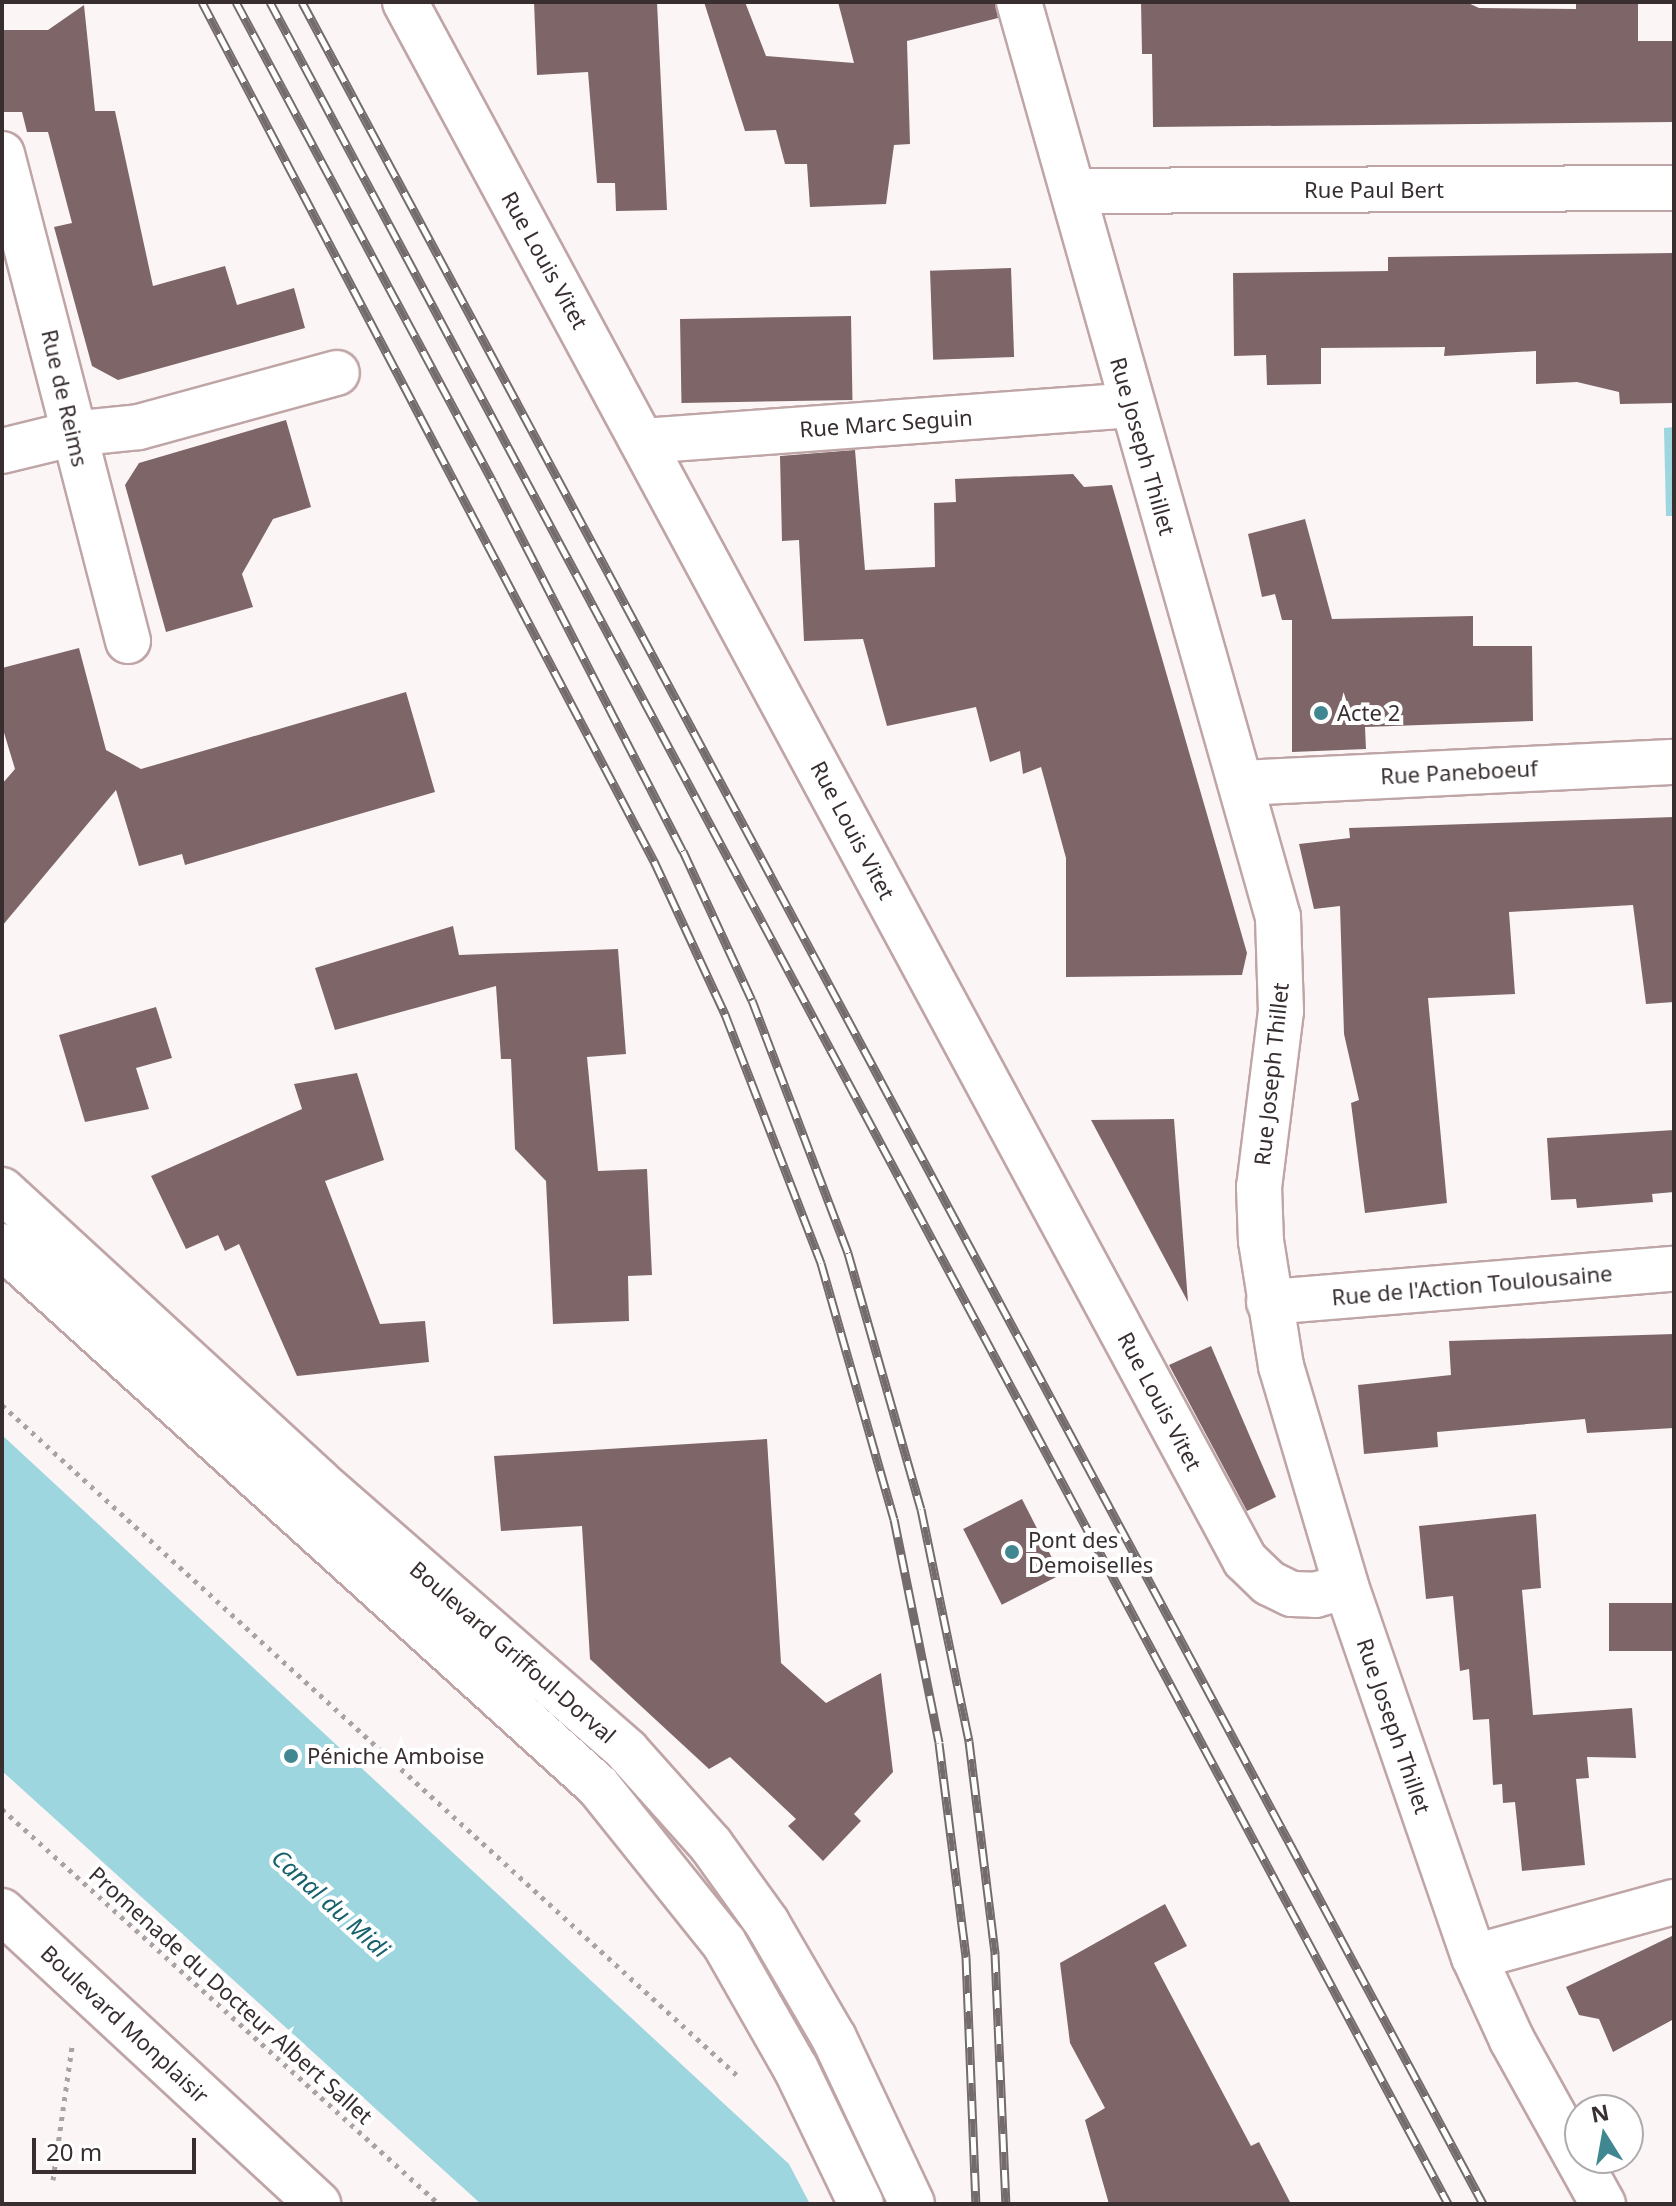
<!DOCTYPE html>
<html>
<head>
<meta charset="utf-8">
<style>
	body { margin:0 }
	#map { position:relative; width:1676px; height:2206px; overflow:hidden; background:#fbf5f6; font-family:"Noto Sans",sans-serif }
	div>[style] { position:absolute }
	.water>* { inset:0; background:#9dd6df }
	.building>* { inset:0; background:#7e6668; transform-origin:0 0 }
	.path>* { height:5px; margin-top:-2.5px; transform-origin:0; background:repeating-linear-gradient(90deg,#aaa3a4 0 4px,transparent 0 10px) }
	.roads { filter:drop-shadow(2px 0 #bfa5a6) drop-shadow(-2px 0 #bfa5a6) drop-shadow(0 2px #bfa5a6) drop-shadow(0 -2px #bfa5a6) }
	.street>* { height:44px; margin:-22px; padding:0 22px; transform-origin:22px; border-radius:22px; background:#fff }
	.primary>* { height:44px; margin:-22px; padding:0 22px; transform-origin:22px; border-radius:22px; background:#fff }
	.rail>* { height:9px; margin-top:-4.5px; transform-origin:0; background:repeating-linear-gradient(90deg,#fff 0 18px,#746b6c 0 36px); box-sizing:border-box; border-block:2px solid #746b6c }
	.dots>* { width:22px; height:22px; translate:-50% -50%; box-sizing:border-box; border:4px solid #fff; border-radius:50% }
	span { translate:-50% -50%; white-space:nowrap; text-align:center; line-height:1.15; -webkit-text-stroke:8px #fff; paint-order:stroke }
	.street-label { font-size:22px; color:#382e2f }
	.poi-label { font-size:22px; color:#382e2f }
	.left { translate:0 -50%; text-align:left }
	.water-label { font-size:24px; color:#17636d; font-style:italic }
	.frame { position:absolute; inset:0; border:4px solid #382e2f; pointer-events:none }
	.north { position:absolute; left:1564px; top:2094px; width:80px; height:80px; box-sizing:border-box; background:#fff; border:2px solid #afabac; border-radius:50%; rotate:349deg; font-size:22px; font-weight:700; line-height:32px; text-align:center; color:#382e2f }
	.north::after { content:''; display:block; margin:auto; width:28px; height:36px; background:#408791; clip-path:polygon(50% 0,100% 100%,50% 72%,0 100%) }
	.scale { position:absolute; left:32px; top:2138px; width:164px; height:36px; box-sizing:border-box; border:4px solid #382e2f; border-top:0; padding-left:10px; font-size:24px; line-height:28px; white-space:nowrap; color:#382e2f; -webkit-text-stroke:6px #fff; paint-order:stroke }
</style>
</head>
<body>
<div id="map">
	<div class="water">
		<div style="clip-path:polygon(1674px 427px,1674px 516px,1666px 516px,1664px 428px)"></div>
		<div style="clip-path:polygon(2px 1435px,789px 2164px,810px 2204px,481px 2204px,2px 1771px)"></div>
	</div>
	<div class="building">
		<div style="clip-path:polygon(534px 2px,657px 2px,667px 210px,616px 211px,615px 183px,597px 183px,588px 72px,537px 75px)"></div>
		<div style="clip-path:polygon(704px 2px,745px 2px,766px 56px,854px 63px,838px 2px,995px 2px,998px 18px,907px 41px,910px 144px,894px 145px,886px 204px,810px 207px,807px 164px,785px 164px,776px 130px,745px 131px)"></div>
		<div style="clip-path:polygon(1141px 2px,1466px 2px,1479px 8px,1576px 9px,1576px 2px,1638px 2px,1638px 41px,1674px 41px,1674px 122px,1153px 127px,1152px 54px,1142px 54px)"></div>
		<div style="clip-path:polygon(84px 5px,95px 111px,115px 111px,153px 286px,225px 266px,237px 305px,294px 288px,305px 328px,118px 380px,92px 366px,54px 227px,72px 223px,48px 132px,27px 132px,22px 112px,2px 112px,2px 30px,48px 30px)"></div>
		<div style="clip-path:polygon(1674px 253px,1674px 403px,1620px 404px,1619px 392px,1577px 382px,1536px 384px,1536px 351px,1444px 356px,1445px 347px,1321px 348px,1321px 384px,1267px 385px,1266px 355px,1234px 356px,1233px 273px,1388px 271px,1388px 257px)"></div>
		<div style="left:1011px;top:268px;width:89px;height:81px;rotate:88deg"></div>
		<div style="left:851px;top:316px;width:84px;height:171px;rotate:89deg"></div>
		<div style="clip-path:polygon(286px 420px,311px 507px,273px 519px,242px 574px,253px 607px,166px 632px,125px 485px,139px 463px)"></div>
		<div style="clip-path:polygon(855px 450px,865px 570px,935px 567px,934px 503px,956px 502px,955px 479px,1073px 474px,1084px 487px,1112px 485px,1247px 953px,1242px 975px,1066px 977px,1066px 858px,1041px 767px,1023px 774px,1020px 751px,990px 762px,976px 707px,887px 726px,863px 639px,804px 641px,799px 540px,782px 541px,780px 456px)"></div>
		<div style="clip-path:polygon(1305px 519px,1332px 619px,1473px 616px,1473px 646px,1532px 646px,1533px 721px,1365px 727px,1366px 749px,1292px 752px,1292px 620px,1282px 620px,1275px 594px,1262px 597px,1248px 534px)"></div>
		<div style="clip-path:polygon(79px 648px,106px 750px,141px 769px,406px 692px,435px 792px,185px 865px,182px 854px,139px 866px,116px 790px,2px 926px,2px 784px,15px 769px,2px 726px,2px 668px)"></div>
		<div style="clip-path:polygon(1674px 817px,1674px 1002px,1646px 1004px,1633px 905px,1509px 912px,1515px 994px,1428px 998px,1447px 1203px,1365px 1213px,1351px 1103px,1359px 1100px,1344px 1034px,1340px 906px,1314px 909px,1299px 844px,1350px 838px,1349px 828px)"></div>
		<div style="clip-path:polygon(453px 926px,459px 955px,618px 949px,626px 1054px,587px 1057px,598px 1171px,647px 1169px,652px 1275px,628px 1276px,629px 1321px,553px 1324px,546px 1181px,515px 1149px,511px 1059px,501px 1059px,496px 986px,335px 1030px,315px 968px)"></div>
		<div style="clip-path:polygon(156px 1007px,172px 1058px,136px 1068px,149px 1109px,85px 1122px,59px 1035px)"></div>
		<div style="clip-path:polygon(357px 1073px,384px 1160px,325px 1181px,380px 1324px,425px 1321px,429px 1362px,297px 1376px,239px 1244px,225px 1251px,218px 1235px,186px 1249px,151px 1176px,302px 1109px,294px 1084px)"></div>
		<div style="clip-path:polygon(1174px 1119px,1188px 1302px,1091px 1120px)"></div>
		<div style="clip-path:polygon(1674px 1130px,1674px 1192px,1652px 1194px,1653px 1202px,1577px 1208px,1576px 1199px,1551px 1200px,1547px 1138px)"></div>
		<div style="clip-path:polygon(1674px 1334px,1674px 1428px,1587px 1433px,1585px 1419px,1437px 1432px,1438px 1447px,1364px 1454px,1358px 1385px,1451px 1375px,1449px 1341px)"></div>
		<div style="clip-path:polygon(1211px 1346px,1276px 1497px,1247px 1511px,1169px 1365px)"></div>
		<div style="clip-path:polygon(767px 1439px,781px 1663px,826px 1703px,881px 1673px,893px 1772px,854px 1814px,861px 1821px,823px 1861px,788px 1826px,796px 1819px,730px 1757px,709px 1769px,590px 1659px,582px 1526px,501px 1531px,494px 1456px)"></div>
		<div style="left:1022px;top:1499px;width:85px;height:66px;rotate:63deg"></div>
		<div style="clip-path:polygon(1536px 1514px,1541px 1588px,1522px 1590px,1533px 1715px,1632px 1708px,1636px 1758px,1587px 1757px,1589px 1778px,1576px 1779px,1585px 1865px,1522px 1871px,1515px 1802px,1503px 1803px,1502px 1784px,1493px 1785px,1489px 1719px,1473px 1720px,1469px 1669px,1460px 1671px,1453px 1596px,1426px 1599px,1419px 1526px)"></div>
		<div style="left:1674px;top:1603px;width:48px;height:65px;rotate:90deg"></div>
		<div style="clip-path:polygon(1165px 1904px,1187px 1946px,1154px 1963px,1251px 2146px,1259px 2142px,1291px 2204px,1109px 2204px,1085px 2120px,1105px 2108px,1070px 2043px,1060px 1963px)"></div>
		<div style="clip-path:polygon(1674px 1935px,1674px 2019px,1613px 2052px,1599px 2019px,1579px 2015px,1566px 1987px)"></div>
	</div>
	<div class="path">
		<div style="left:2px;top:1405px;width:999px;rotate:42.36deg"></div>
		<div style="left:2px;top:1809px;width:589px;rotate:42.11deg"></div>
		<div style="left:53px;top:2180px;width:135px;rotate:-81.9deg"></div>
	</div>
	<div class="roads">
		<div class="street">
			<div style="left:405px;top:2px;width:1770px;rotate:61.67deg"></div>
			<div style="left:1245px;top:1560px;width:33px;rotate:44deg"></div>
			<div style="left:1269px;top:1583px;width:25px;rotate:26deg"></div>
			<div style="left:1292px;top:1594px;width:23px;rotate:2deg"></div>
			<div style="left:1315px;top:1595px;width:32px;rotate:-16deg"></div>
			<div style="left:1019px;top:2px;width:951px;rotate:74.2deg"></div>
			<div style="left:1278px;top:917px;width:94px;rotate:88.2deg"></div>
			<div style="left:1281px;top:1011px;width:177px;rotate:97.1deg"></div>
			<div style="left:1259px;top:1187px;width:54px;rotate:87.9deg"></div>
			<div style="left:1261px;top:1241px;width:127px;rotate:80.9deg"></div>
			<div style="left:1281px;top:1366px;width:229px;rotate:73.5deg"></div>
			<div style="left:1346px;top:1586px;width:392px;rotate:71deg"></div>
			<div style="left:1474px;top:1957px;width:91px;rotate:65.4deg"></div>
			<div style="left:1512px;top:2040px;width:188px;rotate:61deg"></div>
			<div style="left:2px;top:154px;width:503px;rotate:75.49deg"></div>
			<div style="left:1073px;top:191px;width:601px;rotate:-0.29deg"></div>
			<div style="left:643px;top:441px;width:487px;rotate:-4.2deg"></div>
			<div style="left:2px;top:451px;width:71px;rotate:-13.8deg"></div>
			<div style="left:71px;top:434px;width:68px;rotate:-5.9deg"></div>
			<div style="left:139px;top:427px;width:205px;rotate:-15.3deg"></div>
			<div style="left:1243px;top:783px;width:432px;rotate:-2.8deg"></div>
			<div style="left:1269px;top:1302px;width:406px;rotate:-4.7deg"></div>
			<div style="left:2px;top:1911px;width:431px;rotate:42.8deg"></div>
			<div style="left:1474px;top:1957px;width:207px;rotate:-15.4deg"></div>
		</div>
		<div class="primary">
			<div style="left:2px;top:1190px;width:430px;rotate:42.6deg"></div>
			<div style="left:318px;top:1481px;width:410px;rotate:41.1deg"></div>
			<div style="left:627px;top:1751px;width:126px;rotate:48.2deg"></div>
			<div style="left:711px;top:1845px;width:96px;rotate:54.3deg"></div>
			<div style="left:767px;top:1923px;width:133px;rotate:59.8deg"></div>
			<div style="left:834px;top:2038px;width:183px;rotate:64.8deg"></div>
			<div style="left:2px;top:1246px;width:804px;rotate:42.18deg"></div>
			<div style="left:598px;top:1786px;width:201px;rotate:51.3deg"></div>
			<div style="left:724px;top:1943px;width:145px;rotate:60.3deg"></div>
			<div style="left:796px;top:2069px;width:150px;rotate:64.3deg"></div>
		</div>
	</div>
	<div class="rail">
		<div style="left:202px;top:2px;width:971px;rotate:62.25deg"></div>
		<div style="left:654px;top:861px;width:169px;rotate:65.1deg"></div>
		<div style="left:725px;top:1014px;width:267px;rotate:68.9deg"></div>
		<div style="left:821px;top:1263px;width:266px;rotate:74.1deg"></div>
		<div style="left:894px;top:1519px;width:228px;rotate:78.6deg"></div>
		<div style="left:939px;top:1743px;width:216px;rotate:82.8deg"></div>
		<div style="left:966px;top:1957px;width:247px;rotate:87.7deg"></div>
		<div style="left:236px;top:2px;width:544px;rotate:61.83deg"></div>
		<div style="left:493px;top:482px;width:415px;rotate:62.8deg"></div>
		<div style="left:683px;top:851px;width:164px;rotate:65.2deg"></div>
		<div style="left:752px;top:1000px;width:271px;rotate:69.2deg"></div>
		<div style="left:848px;top:1253px;width:266px;rotate:74.1deg"></div>
		<div style="left:921px;top:1509px;width:237px;rotate:78.3deg"></div>
		<div style="left:969px;top:1741px;width:215px;rotate:83deg"></div>
		<div style="left:995px;top:1954px;width:250px;rotate:87.5deg"></div>
		<div style="left:270px;top:2px;width:2497px;rotate:61.85deg"></div>
		<div style="left:302px;top:2px;width:2499px;rotate:61.79deg"></div>
	</div>
	<div class="dots">
		<div style="left:1321px;top:713px;background:#408791"></div>
		<div style="left:1012px;top:1552px;background:#408791"></div>
		<div style="left:291px;top:1756px;background:#408791"></div>
	</div>
	<div class="street-label">
		<span style="left:1374px;top:190px">Rue Paul Bert</span>
		<span style="left:545px;top:260px;rotate:61deg">Rue Louis Vitet</span>
		<span style="left:65px;top:398px;rotate:77deg">Rue de Reims</span>
		<span style="left:886px;top:423px;rotate:-4deg">Rue Marc Seguin</span>
		<span style="left:1143px;top:446px;rotate:74deg">Rue Joseph Thillet</span>
		<span style="left:1459px;top:772px;rotate:-3deg">Rue Paneboeuf</span>
		<span style="left:853px;top:830px;rotate:62deg">Rue Louis Vitet</span>
		<span style="left:1271px;top:1074px;rotate:-84deg">Rue Joseph Thillet</span>
		<span style="left:1472px;top:1285px;rotate:-5deg">Rue de l'Action Toulousaine</span>
		<span style="left:1160px;top:1401px;rotate:62deg">Rue Louis Vitet</span>
		<span style="left:513px;top:1652px;rotate:41deg">Boulevard Griffoul-Dorval</span>
		<span style="left:1394px;top:1726px;rotate:71deg">Rue Joseph Thillet</span>
		<span style="left:231px;top:1995px;rotate:42deg">Promenade du Docteur Albert Sallet</span>
		<span style="left:125px;top:2024px;rotate:43deg">Boulevard Monplaisir</span>
	</div>
	<div class="poi-label">
		<span class="left" style="left:1337px;top:713px">Acte 2</span>
		<span class="left" style="left:1028px;top:1552px">Pont des<br>Demoiselles</span>
		<span class="left" style="left:307px;top:1756px">Péniche Amboise</span>
	</div>
	<div class="water-label">
		<span style="left:331px;top:1903px;rotate:42deg">Canal du Midi</span>
	</div>
	<div class="frame"></div>
	<div class="north">N</div>
	<div class="scale">20 m</div>
</div>
</body>
</html>
